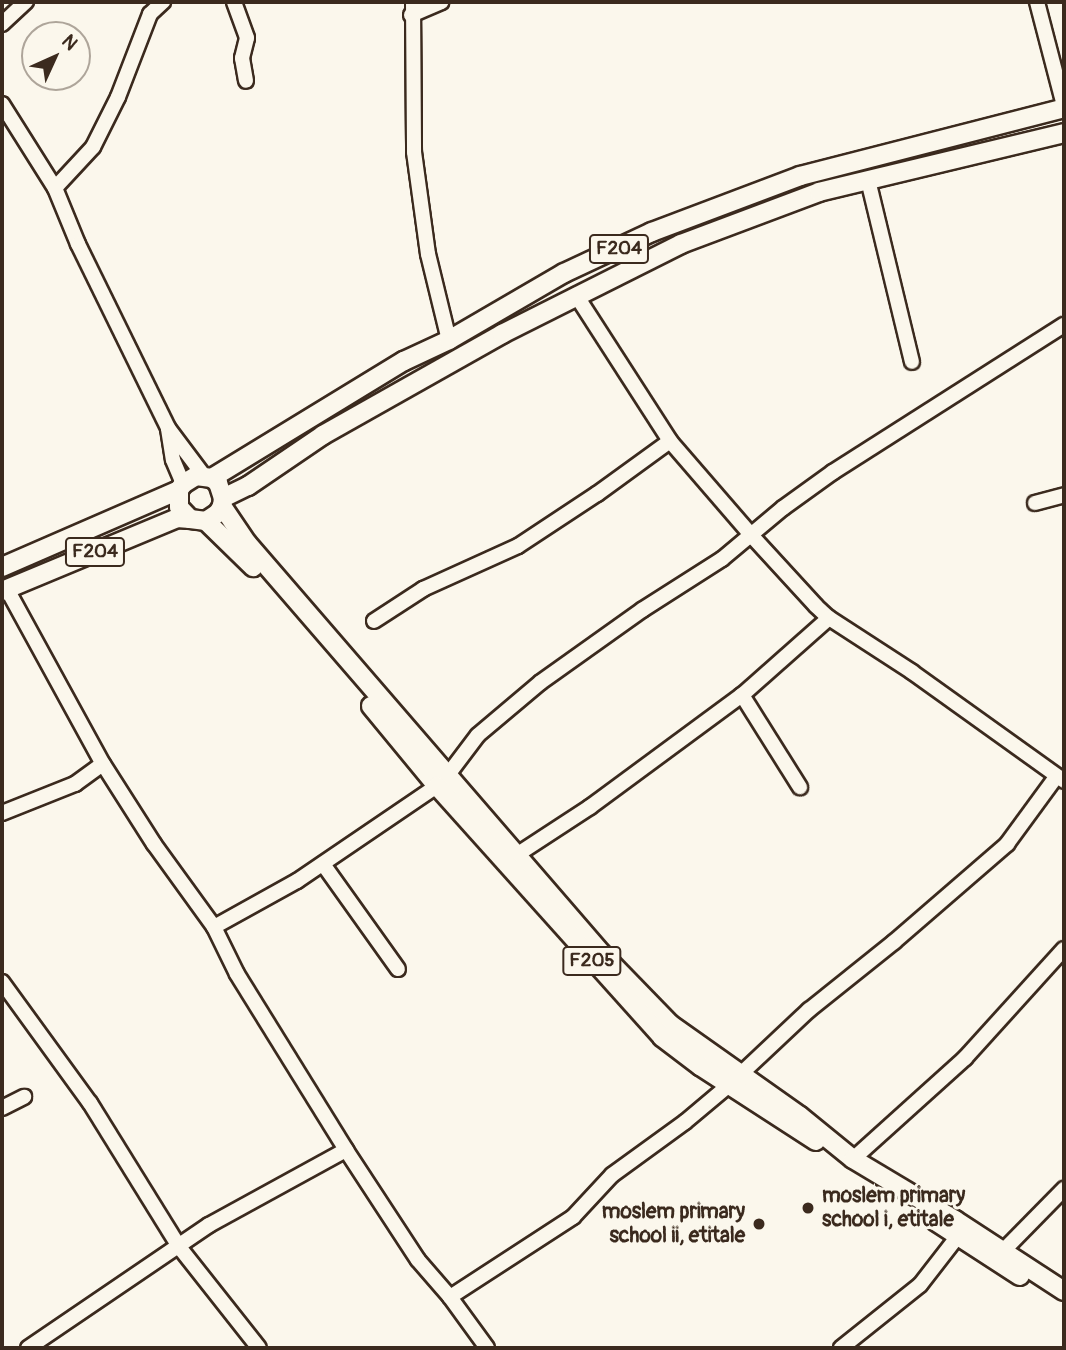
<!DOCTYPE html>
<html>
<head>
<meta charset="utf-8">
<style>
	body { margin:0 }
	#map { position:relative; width:1066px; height:1350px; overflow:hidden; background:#fbf7ec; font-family:Pangolin,sans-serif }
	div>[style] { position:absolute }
	.roads { filter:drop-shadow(2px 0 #3b2a1e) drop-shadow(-2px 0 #3b2a1e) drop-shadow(0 2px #3b2a1e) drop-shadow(0 -2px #3b2a1e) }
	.minor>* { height:14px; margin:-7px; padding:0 7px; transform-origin:7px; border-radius:7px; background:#fbf7ec }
	.major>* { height:18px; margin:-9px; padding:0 9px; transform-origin:9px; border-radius:9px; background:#fbf7ec }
	.dots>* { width:19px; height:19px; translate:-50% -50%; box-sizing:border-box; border:4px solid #fbf7ec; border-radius:50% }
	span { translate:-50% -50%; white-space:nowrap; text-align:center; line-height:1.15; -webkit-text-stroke:6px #fbf7ec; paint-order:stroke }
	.shield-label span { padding:2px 5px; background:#fbf7ec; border:2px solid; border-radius:5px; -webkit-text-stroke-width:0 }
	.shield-label { font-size:19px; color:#3b2a1e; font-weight:700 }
	.poi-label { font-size:21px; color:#3b2a1e; font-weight:700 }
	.left { translate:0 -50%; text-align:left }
	.right { translate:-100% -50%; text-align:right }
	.frame { position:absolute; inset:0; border:4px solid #3b2a1e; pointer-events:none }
	.north { position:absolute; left:21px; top:21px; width:70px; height:70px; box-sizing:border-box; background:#fbf7ec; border:2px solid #aea59a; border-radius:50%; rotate:45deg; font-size:19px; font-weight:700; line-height:28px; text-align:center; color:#3b2a1e }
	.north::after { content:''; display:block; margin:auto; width:24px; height:32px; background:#3b2a1e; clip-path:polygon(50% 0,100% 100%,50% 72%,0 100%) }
</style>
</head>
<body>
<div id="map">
	<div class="roads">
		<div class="minor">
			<div style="left:234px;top:2px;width:38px;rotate:70deg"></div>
			<div style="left:247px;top:38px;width:21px;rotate:104deg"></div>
			<div style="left:242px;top:58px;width:23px;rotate:80deg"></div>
			<div style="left:413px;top:2px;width:150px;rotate:89.6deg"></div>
			<div style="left:414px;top:152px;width:103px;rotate:82.2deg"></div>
			<div style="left:428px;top:254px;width:89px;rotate:76.3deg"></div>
			<div style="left:1037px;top:2px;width:107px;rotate:75.4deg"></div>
			<div style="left:411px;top:15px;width:33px;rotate:-23deg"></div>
			<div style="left:2px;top:24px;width:33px;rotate:-43deg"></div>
			<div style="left:2px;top:104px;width:99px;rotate:57.8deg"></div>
			<div style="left:55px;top:188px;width:61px;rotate:67.7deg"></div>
			<div style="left:78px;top:244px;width:205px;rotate:63.9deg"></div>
			<div style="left:168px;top:428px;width:60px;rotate:53.1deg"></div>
			<div style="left:868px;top:180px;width:187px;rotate:76.4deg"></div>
			<div style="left:55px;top:188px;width:56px;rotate:-47.2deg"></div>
			<div style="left:93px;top:147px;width:56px;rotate:-63.4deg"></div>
			<div style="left:118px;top:97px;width:89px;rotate:-68.9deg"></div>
			<div style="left:150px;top:14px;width:18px;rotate:-43deg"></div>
			<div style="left:576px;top:295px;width:174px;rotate:57.2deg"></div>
			<div style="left:670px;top:441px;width:124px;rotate:49.2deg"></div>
			<div style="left:751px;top:535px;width:96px;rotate:47.5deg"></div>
			<div style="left:816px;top:606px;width:18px;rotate:43deg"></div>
			<div style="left:829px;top:618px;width:99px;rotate:33deg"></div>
			<div style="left:912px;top:672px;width:187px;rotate:35.6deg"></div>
			<div style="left:168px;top:429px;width:31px;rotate:81deg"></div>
			<div style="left:173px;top:460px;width:26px;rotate:67deg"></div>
			<div style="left:1035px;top:503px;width:30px;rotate:-15deg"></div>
			<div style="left:7px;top:589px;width:200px;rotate:61.3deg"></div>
			<div style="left:103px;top:764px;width:95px;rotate:57.5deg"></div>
			<div style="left:154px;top:844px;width:102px;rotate:54.1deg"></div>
			<div style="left:214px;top:927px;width:52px;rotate:63.9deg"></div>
			<div style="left:237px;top:974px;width:207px;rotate:58.2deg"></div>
			<div style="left:346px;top:1150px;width:131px;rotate:56.8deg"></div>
			<div style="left:418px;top:1260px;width:49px;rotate:49.1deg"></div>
			<div style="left:450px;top:1297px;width:63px;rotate:54deg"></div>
			<div style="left:374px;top:621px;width:59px;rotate:-33.1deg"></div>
			<div style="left:423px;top:589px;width:104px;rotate:-24.4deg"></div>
			<div style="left:518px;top:546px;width:95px;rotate:-33.4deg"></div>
			<div style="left:597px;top:494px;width:90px;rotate:-36deg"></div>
			<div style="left:742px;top:695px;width:109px;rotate:57.8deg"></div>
			<div style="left:447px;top:776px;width:51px;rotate:-52.9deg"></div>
			<div style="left:478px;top:735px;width:82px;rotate:-40.1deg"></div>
			<div style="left:541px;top:682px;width:124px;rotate:-35.5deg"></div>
			<div style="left:642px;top:610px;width:95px;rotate:-32.5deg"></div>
			<div style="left:722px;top:559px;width:80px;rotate:-39.9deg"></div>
			<div style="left:783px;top:508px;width:62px;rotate:-35.8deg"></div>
			<div style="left:833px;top:472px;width:274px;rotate:-32.5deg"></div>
			<div style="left:2px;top:813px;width:79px;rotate:-21.7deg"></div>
			<div style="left:75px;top:784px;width:34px;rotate:-36deg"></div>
			<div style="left:518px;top:854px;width:86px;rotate:-33.1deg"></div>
			<div style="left:590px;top:807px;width:189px;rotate:-36.4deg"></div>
			<div style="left:742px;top:695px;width:116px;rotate:-41.5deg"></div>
			<div style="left:323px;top:864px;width:129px;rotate:54.5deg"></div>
			<div style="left:214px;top:927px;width:95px;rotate:-29deg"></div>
			<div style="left:297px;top:881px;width:169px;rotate:-34.2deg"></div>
			<div style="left:2px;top:982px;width:150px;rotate:54deg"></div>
			<div style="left:90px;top:1103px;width:171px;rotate:58.2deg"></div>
			<div style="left:180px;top:1248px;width:127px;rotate:51.7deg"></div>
			<div style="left:2px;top:1108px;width:25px;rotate:-27deg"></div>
			<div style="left:853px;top:1159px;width:151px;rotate:-42deg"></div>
			<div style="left:965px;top:1058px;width:147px;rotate:-47.8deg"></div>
			<div style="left:1004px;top:1250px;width:86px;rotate:-45.5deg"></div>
			<div style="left:450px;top:1297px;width:147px;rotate:-33deg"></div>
			<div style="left:573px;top:1217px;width:57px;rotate:-47.1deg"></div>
			<div style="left:612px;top:1175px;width:90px;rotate:-36deg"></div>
			<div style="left:685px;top:1122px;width:57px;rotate:-40.1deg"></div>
			<div style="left:729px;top:1085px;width:110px;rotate:-43.2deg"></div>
			<div style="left:809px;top:1010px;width:109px;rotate:-38.7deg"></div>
			<div style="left:894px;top:942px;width:150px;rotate:-40.9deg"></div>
			<div style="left:1007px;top:844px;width:83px;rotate:-53.8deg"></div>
			<div style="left:28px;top:1348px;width:219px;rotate:-34.2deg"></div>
			<div style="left:209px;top:1225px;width:156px;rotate:-28.7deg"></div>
			<div style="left:841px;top:1348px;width:101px;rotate:-38.6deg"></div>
			<div style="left:920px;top:1285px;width:62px;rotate:-52.2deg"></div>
		</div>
		<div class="major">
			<div style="left:212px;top:478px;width:225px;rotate:-31.4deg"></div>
			<div style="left:404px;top:361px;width:50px;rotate:-25deg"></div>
			<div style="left:449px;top:340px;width:133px;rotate:-30.2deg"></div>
			<div style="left:564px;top:273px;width:97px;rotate:-25deg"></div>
			<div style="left:652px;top:232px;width:158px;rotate:-20.7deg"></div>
			<div style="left:800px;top:176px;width:273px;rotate:-14.4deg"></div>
			<div style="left:223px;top:498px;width:28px;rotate:-26deg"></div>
			<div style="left:248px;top:486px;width:91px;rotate:-34.2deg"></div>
			<div style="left:323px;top:435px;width:206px;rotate:-29.4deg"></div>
			<div style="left:502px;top:334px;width:200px;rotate:-26.7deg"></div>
			<div style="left:681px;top:244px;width:147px;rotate:-20.6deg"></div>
			<div style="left:819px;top:192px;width:252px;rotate:-13.5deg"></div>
			<div style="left:222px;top:506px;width:8px;rotate:120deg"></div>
			<div style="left:218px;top:513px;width:14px;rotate:146deg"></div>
			<div style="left:206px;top:521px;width:16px;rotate:-173deg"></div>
			<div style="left:190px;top:519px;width:16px;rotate:-133deg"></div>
			<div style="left:179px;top:507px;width:17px;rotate:-90deg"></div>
			<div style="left:179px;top:490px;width:7px;rotate:-56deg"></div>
			<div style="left:183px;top:484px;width:15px;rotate:-32deg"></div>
			<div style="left:196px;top:476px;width:16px;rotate:7deg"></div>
			<div style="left:212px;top:478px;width:8px;rotate:40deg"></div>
			<div style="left:218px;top:483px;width:16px;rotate:72deg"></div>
			<div style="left:223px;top:498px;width:8px;rotate:97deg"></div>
			<div style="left:222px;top:506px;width:45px;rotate:56deg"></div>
			<div style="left:247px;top:543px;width:543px;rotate:49.18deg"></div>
			<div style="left:602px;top:954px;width:98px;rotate:45.8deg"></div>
			<div style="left:670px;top:1024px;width:159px;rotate:35.3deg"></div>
			<div style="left:800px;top:1116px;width:68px;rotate:39.1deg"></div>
			<div style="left:853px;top:1159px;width:119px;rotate:30.9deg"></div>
			<div style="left:955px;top:1220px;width:130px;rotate:33.1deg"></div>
			<div style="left:206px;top:521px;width:66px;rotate:44.4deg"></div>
			<div style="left:2px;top:567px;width:193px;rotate:-23.5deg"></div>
			<div style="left:2px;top:591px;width:190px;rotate:-22.6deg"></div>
			<div style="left:177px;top:518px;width:13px;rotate:4deg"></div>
			<div style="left:371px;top:706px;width:104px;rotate:50.5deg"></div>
			<div style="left:437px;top:786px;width:337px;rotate:48.1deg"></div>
			<div style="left:662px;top:1037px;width:48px;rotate:37.3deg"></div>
			<div style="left:700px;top:1066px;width:138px;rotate:32.9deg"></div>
			<div style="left:935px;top:1221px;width:101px;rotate:32.9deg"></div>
		</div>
	</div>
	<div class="dots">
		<div style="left:808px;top:1208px;background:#3b2a1e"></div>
		<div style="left:759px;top:1224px;background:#3b2a1e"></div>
	</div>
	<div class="shield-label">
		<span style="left:619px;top:249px">F204</span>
		<span style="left:95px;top:552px">F204</span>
		<span style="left:592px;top:961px">F205</span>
	</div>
	<div class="poi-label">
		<span class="left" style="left:822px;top:1208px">moslem primary<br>school i, etitale</span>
		<span class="right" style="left:745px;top:1224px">moslem primary<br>school ii, etitale</span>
	</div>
	<div class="frame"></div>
	<div class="north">N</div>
</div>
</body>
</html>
